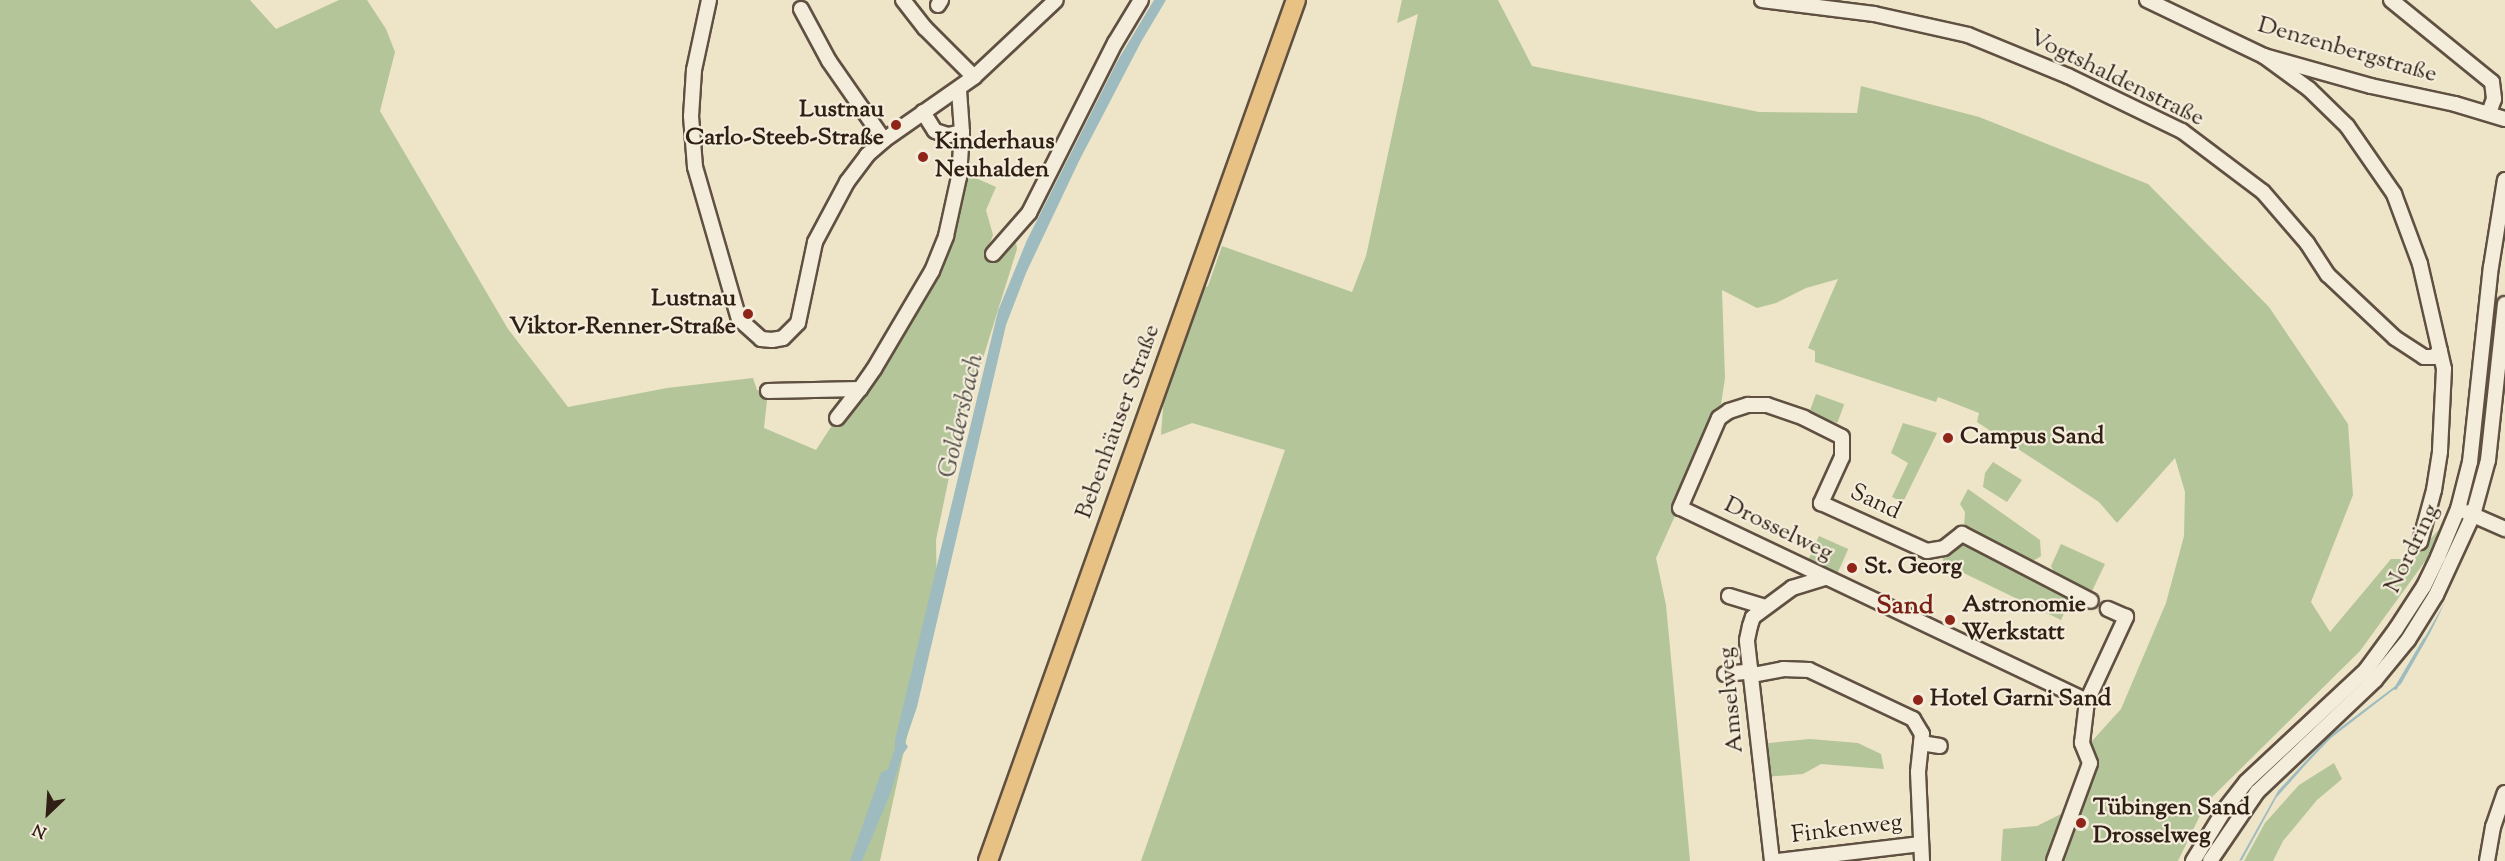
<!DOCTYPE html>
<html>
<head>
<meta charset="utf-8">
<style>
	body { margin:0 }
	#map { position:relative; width:2505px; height:861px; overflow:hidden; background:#eee4c7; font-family:"Sorts Mill Goudy",serif }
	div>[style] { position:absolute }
	.green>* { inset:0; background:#b4c599; transform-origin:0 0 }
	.water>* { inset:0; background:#9ebcbf }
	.stream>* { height:3px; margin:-1.5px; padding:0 1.5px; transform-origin:1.5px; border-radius:1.5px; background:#9ebcbf }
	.roads { filter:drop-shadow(2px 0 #605042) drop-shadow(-2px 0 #605042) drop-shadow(0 2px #605042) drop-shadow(0 -2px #605042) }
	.minor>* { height:14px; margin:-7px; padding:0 7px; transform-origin:7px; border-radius:7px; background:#f4eddb }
	.major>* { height:18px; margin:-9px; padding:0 9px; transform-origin:9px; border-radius:9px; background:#e7c284 }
	.dots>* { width:16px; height:16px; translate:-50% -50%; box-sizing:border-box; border:3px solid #f4eddb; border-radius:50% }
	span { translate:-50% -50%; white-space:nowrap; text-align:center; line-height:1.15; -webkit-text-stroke:4.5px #f4eddb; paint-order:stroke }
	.street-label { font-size:24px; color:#301f15 }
	.poi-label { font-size:24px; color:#301f15; font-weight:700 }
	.right { translate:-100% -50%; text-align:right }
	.left { translate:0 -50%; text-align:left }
	.water-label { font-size:26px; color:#514e48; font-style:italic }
	.neighbourhood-label { font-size:26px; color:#7a1f14; font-weight:700 }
	.north { position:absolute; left:18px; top:783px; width:60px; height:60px; -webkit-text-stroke:4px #f4eddb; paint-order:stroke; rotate:205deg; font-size:16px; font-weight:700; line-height:24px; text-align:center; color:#301f15 }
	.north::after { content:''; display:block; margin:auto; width:21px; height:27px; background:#301f15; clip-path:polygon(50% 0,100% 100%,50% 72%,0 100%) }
</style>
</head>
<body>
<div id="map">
	<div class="green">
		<div style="clip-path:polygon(0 0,250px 0,276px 29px,339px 0,367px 0,386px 29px,395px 52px,380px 111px,508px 329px,568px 407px,667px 388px,753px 378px,757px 390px,768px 391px,764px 428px,816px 450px,932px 271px,960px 171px,996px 187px,986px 210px,993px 235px,987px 251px,997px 256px,1016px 242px,1017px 249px,955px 448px,936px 540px,937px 599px,880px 861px,0 861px)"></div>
		<div style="clip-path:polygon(1402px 0,1498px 0,1532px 66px,1759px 112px,1857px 113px,1861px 86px,1979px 117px,2148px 184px,2269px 307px,2348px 424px,2353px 495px,2311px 602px,2330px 632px,2391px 559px,2412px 559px,2445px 523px,2434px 549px,2360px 651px,2206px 803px,2178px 861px,2001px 861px,2003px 829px,2037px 826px,2071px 809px,2083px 751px,2121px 709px,2166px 603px,2184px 536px,2185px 492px,2175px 458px,2117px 523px,2099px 502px,1977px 422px,1979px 413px,1938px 397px,1936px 402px,1815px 362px,1815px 351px,1808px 348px,1838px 279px,1806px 288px,1776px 303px,1757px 308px,1722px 290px,1725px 378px,1719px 418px,1656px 558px,1666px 605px,1690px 861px,1141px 861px,1285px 450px,1192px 423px,1161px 435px,1164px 395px,1202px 289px,1208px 286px,1222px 246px,1352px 292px,1366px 256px,1418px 14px,1397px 23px)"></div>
		<div style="left:1816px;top:394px;width:30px;height:20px;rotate:20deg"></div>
		<div style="clip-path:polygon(1903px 423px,1937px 433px,1903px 502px,1892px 497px,1908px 463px,1891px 453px)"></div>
		<div style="clip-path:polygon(1993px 462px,2022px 480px,2007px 502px,1983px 487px,1985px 473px)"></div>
		<div style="clip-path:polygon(1968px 489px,2040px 540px,2041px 556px,2033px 561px,1964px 527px,1965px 512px,1960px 504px)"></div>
		<div style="clip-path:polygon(1962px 534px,2073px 593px,2061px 620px,1943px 563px,1944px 548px)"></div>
		<div style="left:1819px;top:536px;width:32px;height:35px;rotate:24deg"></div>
		<div style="clip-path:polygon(2061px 544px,2105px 564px,2091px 593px,2055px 574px,2051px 566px)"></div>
		<div style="clip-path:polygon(1810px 739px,1858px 743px,1881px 754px,1884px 769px,1821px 764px,1803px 774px,1763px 777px,1758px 744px)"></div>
		<div style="clip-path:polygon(2334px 763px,2342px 779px,2317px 800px,2283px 841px,2273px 861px,2244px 861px,2265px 823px,2299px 785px)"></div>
	</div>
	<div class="water">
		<div style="clip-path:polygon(1154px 0,1166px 0,1141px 42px,1079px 161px,1026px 273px,1006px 325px,917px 707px,905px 742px,908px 747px,902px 755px,891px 792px,862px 861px,850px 861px,881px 773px,888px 769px,895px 749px,895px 740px,998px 311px,1027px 240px,1118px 60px)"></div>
		<div style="clip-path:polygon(2445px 602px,2438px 617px,2430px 633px,2401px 684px,2331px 738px,2309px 761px,2276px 798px,2242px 860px,2239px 861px,2278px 791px,2328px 737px,2398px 684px)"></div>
	</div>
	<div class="stream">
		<div style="left:2395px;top:688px;width:57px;rotate:-59.4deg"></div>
	</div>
	<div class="roads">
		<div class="minor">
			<div style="left:709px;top:0;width:72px;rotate:102.1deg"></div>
			<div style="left:694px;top:70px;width:46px;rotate:93.7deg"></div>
			<div style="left:691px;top:116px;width:51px;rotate:85.5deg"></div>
			<div style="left:695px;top:167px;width:158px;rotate:73.9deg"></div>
			<div style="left:739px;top:319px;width:30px;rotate:42deg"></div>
			<div style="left:761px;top:339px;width:11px;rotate:5deg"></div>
			<div style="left:772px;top:340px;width:11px;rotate:-10deg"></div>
			<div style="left:783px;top:338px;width:21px;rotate:-45deg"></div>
			<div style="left:798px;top:323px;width:83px;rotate:-78.1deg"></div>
			<div style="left:815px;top:242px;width:68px;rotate:-61.9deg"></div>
			<div style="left:847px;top:182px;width:34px;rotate:-53deg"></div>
			<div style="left:867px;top:155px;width:23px;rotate:-41deg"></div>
			<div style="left:884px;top:140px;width:110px;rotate:-35deg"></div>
			<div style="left:974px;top:77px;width:112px;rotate:-43.2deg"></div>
			<div style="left:903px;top:0;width:36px;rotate:52deg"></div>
			<div style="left:925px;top:28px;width:69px;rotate:45deg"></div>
			<div style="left:1762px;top:0;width:113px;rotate:7.1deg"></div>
			<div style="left:1874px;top:14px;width:96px;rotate:12.6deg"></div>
			<div style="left:1968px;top:35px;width:108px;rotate:22.3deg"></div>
			<div style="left:2068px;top:76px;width:127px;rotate:25.8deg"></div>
			<div style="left:2182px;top:131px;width:101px;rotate:37deg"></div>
			<div style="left:2263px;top:192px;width:67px;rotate:49.2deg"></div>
			<div style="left:2307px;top:243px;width:38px;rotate:57deg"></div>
			<div style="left:2328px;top:275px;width:92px;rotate:43.2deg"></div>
			<div style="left:2395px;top:338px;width:35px;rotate:33deg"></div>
			<div style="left:2424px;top:357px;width:10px"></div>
			<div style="left:2434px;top:357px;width:9px;rotate:-49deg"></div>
			<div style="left:2147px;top:0;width:130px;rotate:25.6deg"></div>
			<div style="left:2264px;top:56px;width:111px;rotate:15.7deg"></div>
			<div style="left:2371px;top:86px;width:86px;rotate:12.1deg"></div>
			<div style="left:2455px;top:104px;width:52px;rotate:16.7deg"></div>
			<div style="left:2391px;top:0;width:130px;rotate:39.1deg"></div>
			<div style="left:2492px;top:82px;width:17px;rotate:83deg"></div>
			<div style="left:2494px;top:99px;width:15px;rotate:110deg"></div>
			<div style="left:938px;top:5px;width:6px;rotate:-59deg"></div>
			<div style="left:801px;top:9px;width:59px;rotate:61.7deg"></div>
			<div style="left:829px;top:61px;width:96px;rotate:55.2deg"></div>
			<div style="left:2264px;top:56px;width:56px;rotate:36.3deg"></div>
			<div style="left:2309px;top:89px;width:53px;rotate:44.2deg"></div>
			<div style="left:2347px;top:126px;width:83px;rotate:55.3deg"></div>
			<div style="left:2394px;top:194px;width:75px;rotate:69.6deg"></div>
			<div style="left:2420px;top:264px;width:108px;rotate:77.1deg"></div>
			<div style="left:2444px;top:369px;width:83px;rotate:92.8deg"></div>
			<div style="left:2440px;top:452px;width:38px;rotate:99deg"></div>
			<div style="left:2434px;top:490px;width:54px;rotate:105.1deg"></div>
			<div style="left:923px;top:112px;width:22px;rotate:58deg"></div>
			<div style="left:935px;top:131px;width:14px;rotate:17deg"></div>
			<div style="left:948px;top:135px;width:14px;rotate:-12deg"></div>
			<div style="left:993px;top:254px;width:55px;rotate:-48.7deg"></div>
			<div style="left:1029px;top:213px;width:191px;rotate:-63.2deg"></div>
			<div style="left:1115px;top:43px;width:50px;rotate:-58.8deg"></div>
			<div style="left:768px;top:391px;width:92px;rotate:-1.2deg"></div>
			<div style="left:860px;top:389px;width:24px;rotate:-55deg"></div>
			<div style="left:874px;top:369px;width:114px;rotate:-59.4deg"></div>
			<div style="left:932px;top:271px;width:38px;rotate:-68deg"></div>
			<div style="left:946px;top:236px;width:60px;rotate:-77.6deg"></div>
			<div style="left:959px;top:177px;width:45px;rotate:-86.2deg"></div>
			<div style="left:962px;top:132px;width:42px;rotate:-94.1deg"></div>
			<div style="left:837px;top:418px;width:37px;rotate:-52deg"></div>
			<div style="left:2466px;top:512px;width:43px;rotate:23.6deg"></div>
			<div style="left:1729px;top:596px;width:37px;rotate:17deg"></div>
			<div style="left:1725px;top:674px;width:27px;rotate:-6deg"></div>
			<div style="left:1753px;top:675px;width:31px;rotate:-11deg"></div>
			<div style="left:1783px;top:669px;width:26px;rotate:2deg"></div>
			<div style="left:1809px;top:670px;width:115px;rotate:25.2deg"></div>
			<div style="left:1913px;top:719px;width:17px;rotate:59deg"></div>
			<div style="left:1922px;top:734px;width:38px;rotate:96deg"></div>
			<div style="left:1918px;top:772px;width:89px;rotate:87.4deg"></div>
			<div style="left:2087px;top:701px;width:93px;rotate:-65.1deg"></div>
			<div style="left:2126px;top:617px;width:20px;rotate:-156deg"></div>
			<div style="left:1921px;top:743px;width:19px;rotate:9deg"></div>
			<div style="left:1772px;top:861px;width:222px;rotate:-96.5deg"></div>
			<div style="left:1747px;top:640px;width:14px;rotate:-78deg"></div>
			<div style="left:1750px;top:626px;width:9px;rotate:-72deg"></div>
			<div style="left:1753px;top:617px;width:49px;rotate:-36.6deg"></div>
			<div style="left:1792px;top:588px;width:34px;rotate:-17deg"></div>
			<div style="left:1778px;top:861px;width:144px;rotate:-6.8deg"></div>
			<div style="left:2054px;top:861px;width:104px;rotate:-69.8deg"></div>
			<div style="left:2090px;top:763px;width:22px;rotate:-112deg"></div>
			<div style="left:2082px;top:743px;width:42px;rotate:-83.2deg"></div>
			<div style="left:2087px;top:701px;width:450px;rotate:-154.6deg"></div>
			<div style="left:1680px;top:508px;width:98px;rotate:-66.6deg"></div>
			<div style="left:1719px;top:418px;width:12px;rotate:-35deg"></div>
			<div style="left:1729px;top:411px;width:20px;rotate:-18deg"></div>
			<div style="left:1748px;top:405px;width:19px"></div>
			<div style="left:1767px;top:405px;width:39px;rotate:19deg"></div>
			<div style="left:1804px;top:418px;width:42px;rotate:26.6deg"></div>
			<div style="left:1842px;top:437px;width:20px;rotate:90deg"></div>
			<div style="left:1842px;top:457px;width:51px;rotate:114.5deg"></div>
			<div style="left:1821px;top:503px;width:116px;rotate:24.4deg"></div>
			<div style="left:1927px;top:551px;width:17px;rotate:-10deg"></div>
			<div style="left:1944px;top:548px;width:23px;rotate:-38deg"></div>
			<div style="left:1962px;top:534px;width:145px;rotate:27.4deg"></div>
			<div style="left:2193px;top:861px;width:61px;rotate:-58.4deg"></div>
			<div style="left:2225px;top:809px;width:34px;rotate:-52deg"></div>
			<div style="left:2246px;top:782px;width:164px;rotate:-43deg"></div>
			<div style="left:2366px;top:670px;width:51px;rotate:-53.8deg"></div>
			<div style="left:2396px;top:629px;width:51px;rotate:-56.9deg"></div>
			<div style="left:2424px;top:586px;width:32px;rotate:-64deg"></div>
			<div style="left:2438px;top:557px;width:52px;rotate:-67.4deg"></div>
			<div style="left:2458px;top:509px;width:49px;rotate:-75.7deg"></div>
			<div style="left:2470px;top:462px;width:196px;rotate:-83.9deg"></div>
			<div style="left:2491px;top:267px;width:88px;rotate:-80.9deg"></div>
			<div style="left:2210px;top:861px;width:83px;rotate:-55.7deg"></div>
			<div style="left:2257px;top:792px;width:163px;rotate:-43.5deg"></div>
			<div style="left:2375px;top:680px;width:52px;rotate:-50.5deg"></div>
			<div style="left:2408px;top:640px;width:53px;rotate:-58.1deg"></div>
			<div style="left:2436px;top:595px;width:88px;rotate:-65.2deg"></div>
			<div style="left:2473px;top:515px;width:57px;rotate:-74.7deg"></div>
			<div style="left:2488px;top:460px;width:157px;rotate:-83.8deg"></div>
			<div style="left:2487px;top:861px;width:35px;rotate:-80deg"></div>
			<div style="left:2493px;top:827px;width:36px;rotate:-71deg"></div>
		</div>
		<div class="major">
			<div style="left:988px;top:861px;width:914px;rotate:-70.32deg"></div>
		</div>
	</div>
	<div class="dots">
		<div style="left:896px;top:125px;background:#8f2418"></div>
		<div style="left:923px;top:157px;background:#8f2418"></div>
		<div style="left:748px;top:314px;background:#8f2418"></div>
		<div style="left:1948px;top:438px;background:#8f2418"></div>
		<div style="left:1852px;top:568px;background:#8f2418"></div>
		<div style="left:1950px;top:620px;background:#8f2418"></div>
		<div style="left:1918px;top:700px;background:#8f2418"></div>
		<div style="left:2081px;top:823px;background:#8f2418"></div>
	</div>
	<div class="street-label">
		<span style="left:2347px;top:51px;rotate:16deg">Denzenbergstraße</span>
		<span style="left:2116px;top:79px;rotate:26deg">Vogtshaldenstraße</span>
		<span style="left:1119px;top:422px;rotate:-70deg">Bebenhäuser Straße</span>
		<span style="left:1875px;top:503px;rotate:25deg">Sand</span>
		<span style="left:1778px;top:530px;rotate:26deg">Drosselweg</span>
		<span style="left:2413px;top:549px;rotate:-64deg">Nordring</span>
		<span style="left:1732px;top:700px;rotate:-95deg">Amselweg</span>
		<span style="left:1847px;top:830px;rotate:-7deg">Finkenweg</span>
	</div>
	<div class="poi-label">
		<span class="right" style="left:884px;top:125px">Lustnau<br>Carlo-Steeb-Straße</span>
		<span class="left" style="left:935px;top:157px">Kinderhaus<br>Neuhalden</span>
		<span class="right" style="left:736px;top:314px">Lustnau<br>Viktor-Renner-Straße</span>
		<span class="left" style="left:1960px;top:438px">Campus Sand</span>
		<span class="left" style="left:1864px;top:568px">St. Georg</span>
		<span class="left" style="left:1962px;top:620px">Astronomie<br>Werkstatt</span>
		<span class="left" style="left:1930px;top:700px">Hotel Garni Sand</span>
		<span class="left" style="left:2093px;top:823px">Tübingen Sand<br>Drosselweg</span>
	</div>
	<div class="water-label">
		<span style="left:962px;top:416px;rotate:-77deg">Goldersbach</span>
	</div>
	<div class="neighbourhood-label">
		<span style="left:1905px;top:607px">Sand</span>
	</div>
	<div class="north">N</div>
</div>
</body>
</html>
